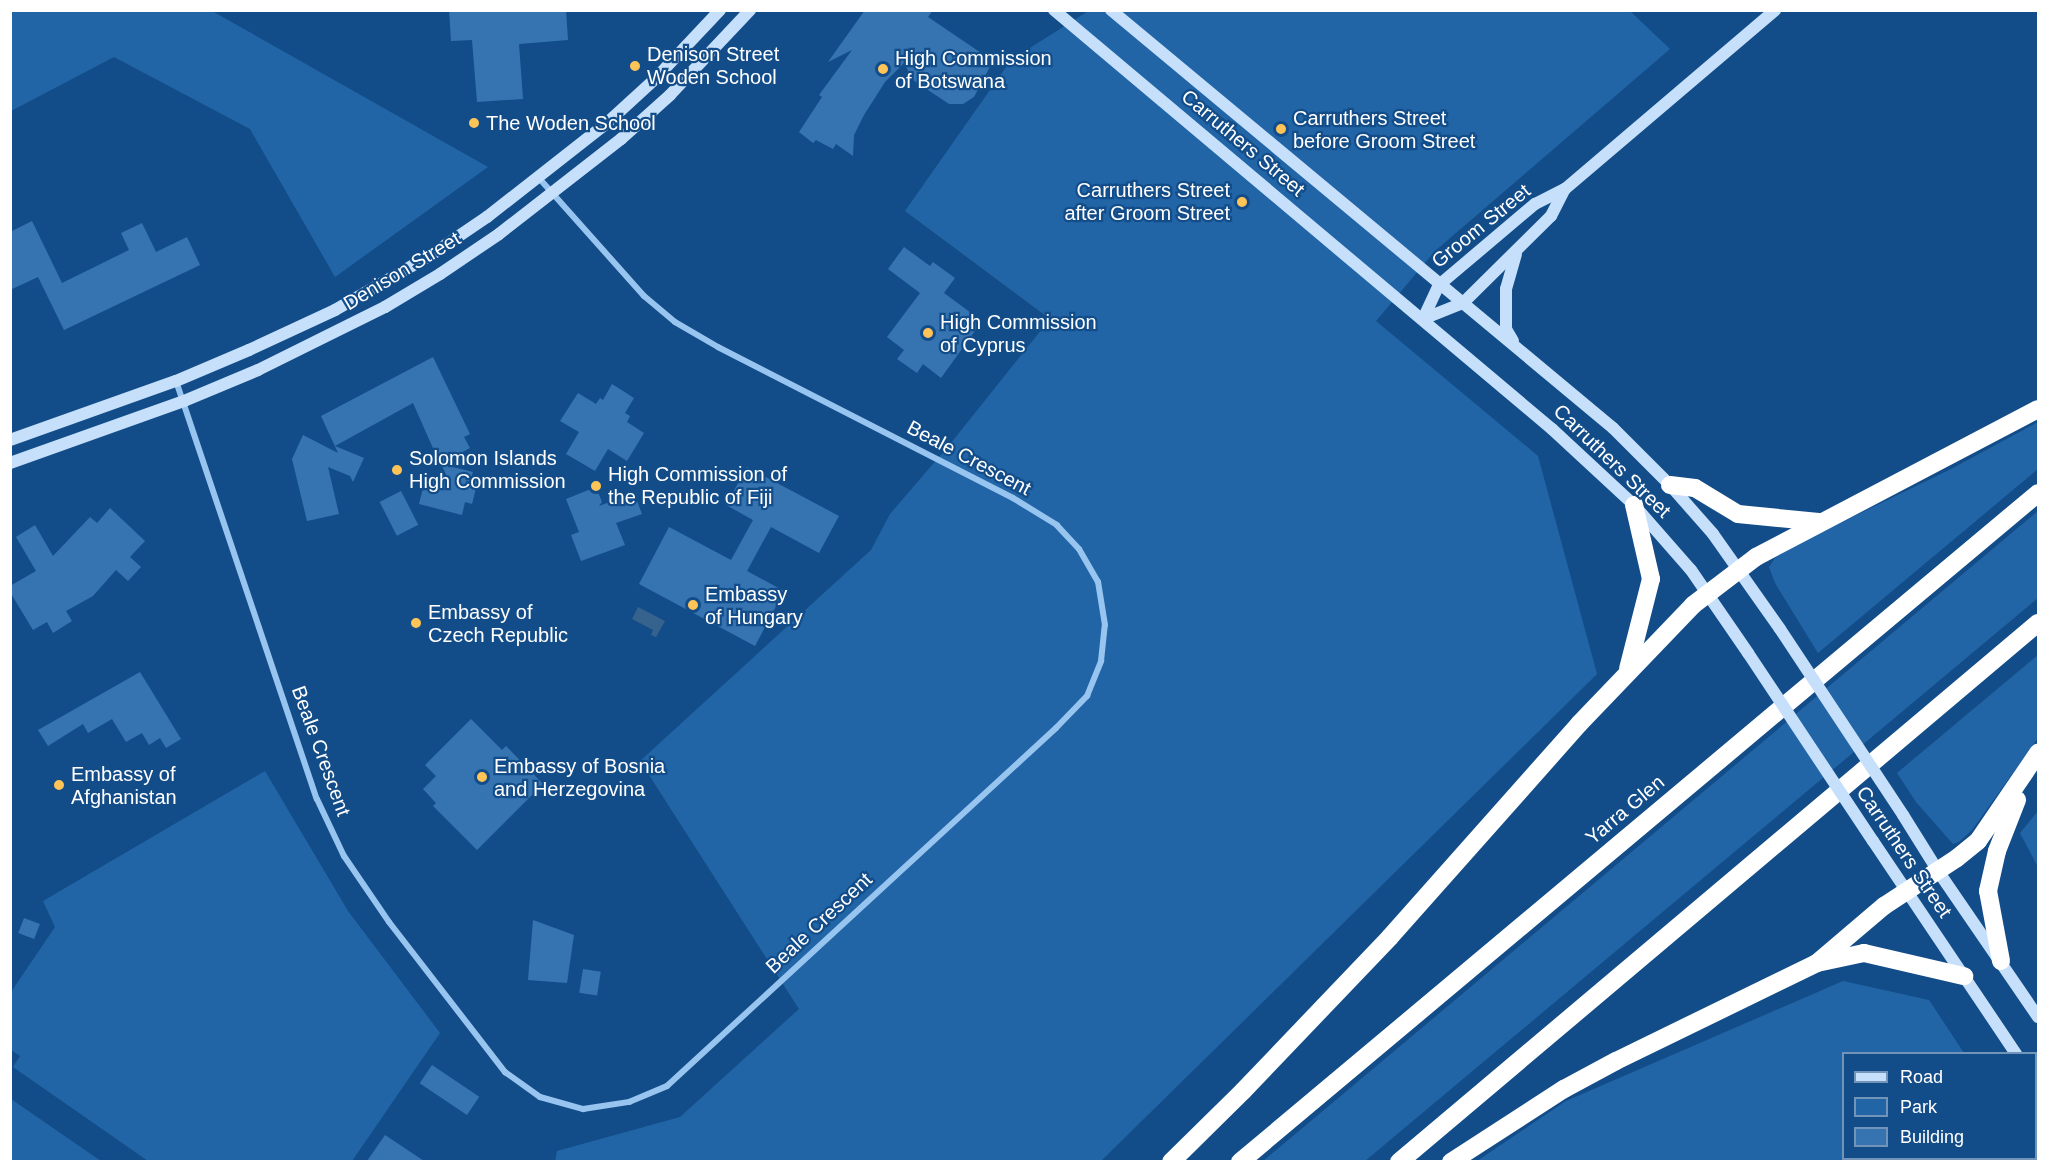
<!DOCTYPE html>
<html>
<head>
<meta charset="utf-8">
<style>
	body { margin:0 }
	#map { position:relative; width:2049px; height:1172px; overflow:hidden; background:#134d89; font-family:Helvetica,sans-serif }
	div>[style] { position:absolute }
	.green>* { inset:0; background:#2165a7 }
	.water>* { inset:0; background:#36628e }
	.stream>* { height:6px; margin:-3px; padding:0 3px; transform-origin:3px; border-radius:3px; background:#36628e }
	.building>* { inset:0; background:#3674b1; transform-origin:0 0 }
	.street>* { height:6px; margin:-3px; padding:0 3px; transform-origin:3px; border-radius:3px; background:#98c5f0 }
	.secondary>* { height:12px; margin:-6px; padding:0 6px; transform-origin:6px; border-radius:6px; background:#c6e0fb }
	.highway>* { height:18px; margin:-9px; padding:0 9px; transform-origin:9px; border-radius:9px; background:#fff }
	.secondary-bridge>* { height:12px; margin:-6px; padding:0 6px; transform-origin:6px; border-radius:6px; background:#c6e0fb }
	.dots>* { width:16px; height:16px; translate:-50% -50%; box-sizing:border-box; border:3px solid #134d89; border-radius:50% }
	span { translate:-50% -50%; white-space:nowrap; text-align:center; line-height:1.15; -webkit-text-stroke:4.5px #134d89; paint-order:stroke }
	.poi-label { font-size:20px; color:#fff }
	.left { translate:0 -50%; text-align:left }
	.right { translate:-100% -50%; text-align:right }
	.street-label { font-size:20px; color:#fff }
	.frame { position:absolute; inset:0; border:12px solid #fff; pointer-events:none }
	.legend { position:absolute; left:1842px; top:1052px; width:195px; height:108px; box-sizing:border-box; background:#134d89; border:2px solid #7194b8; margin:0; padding:8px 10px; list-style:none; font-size:18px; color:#fff }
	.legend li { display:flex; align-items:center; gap:12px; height:30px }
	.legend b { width:30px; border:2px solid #7194b8 }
</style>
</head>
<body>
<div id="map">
	<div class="green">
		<div style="clip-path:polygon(11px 10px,212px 11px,488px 167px,335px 277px,250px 129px,114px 57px,11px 111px)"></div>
		<div style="clip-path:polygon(1090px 10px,1630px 11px,1670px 49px,1435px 251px,1376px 321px,1538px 456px,1597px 674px,1101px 1161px,555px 1162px,557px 1151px,680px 1117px,799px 1009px,640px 761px,871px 550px,890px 514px,951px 443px,1050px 319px,905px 211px,1011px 60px)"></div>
		<div style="clip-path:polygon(2038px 422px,2038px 469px,1818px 653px,1775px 583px,1769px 567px,1775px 558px,1791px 547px,1951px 469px)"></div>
		<div style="clip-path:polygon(2038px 511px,2038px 598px,1977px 649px,1365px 1161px,1262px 1162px)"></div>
		<div style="clip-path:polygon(2038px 655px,2038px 738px,1972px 830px,1959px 842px,1953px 844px,1916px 802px,1897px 773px)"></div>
		<div style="clip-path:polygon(265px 771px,348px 911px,440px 1033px,352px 1161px,148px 1161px,13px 1067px,20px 1056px,11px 1050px,11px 992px,55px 927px,43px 901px)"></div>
		<div style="clip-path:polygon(2038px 811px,2038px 867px,2020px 833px)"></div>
		<div style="clip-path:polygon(1843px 981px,1929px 1000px,1964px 1053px,1844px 1054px,1844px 1158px,2033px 1158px,2034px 1161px,1477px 1161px,1566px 1101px)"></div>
		<div style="clip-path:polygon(11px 1099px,101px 1161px,11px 1161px)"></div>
	</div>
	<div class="water">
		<div style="clip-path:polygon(638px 607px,665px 621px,656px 637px,651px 635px,653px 630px,632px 619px)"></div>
	</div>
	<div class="stream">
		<div style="left:1885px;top:1162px;width:6px;rotate:-45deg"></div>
	</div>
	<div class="building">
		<div style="clip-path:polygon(449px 10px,566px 10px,568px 40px,519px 44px,523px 99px,477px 102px,472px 40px,451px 41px)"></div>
		<div style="clip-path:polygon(865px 10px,933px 10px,928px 17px,993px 61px,974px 97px,963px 104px,949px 104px,913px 80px,904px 63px,885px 82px,864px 115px,854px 135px,853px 156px,836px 144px,833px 149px,816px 140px,813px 143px,799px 132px,822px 97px,819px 95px,852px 50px,828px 62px)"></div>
		<div style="clip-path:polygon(32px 221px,62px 283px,129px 250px,121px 233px,142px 223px,156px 252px,187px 237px,200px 265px,64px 330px,38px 277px,10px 290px,10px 232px)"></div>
		<div style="clip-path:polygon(904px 247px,930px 266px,933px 262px,955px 278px,944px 293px,982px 321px,941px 378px,923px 364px,917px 373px,897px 359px,904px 350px,887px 337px,920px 293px,888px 269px)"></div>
		<div style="clip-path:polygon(433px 357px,470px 434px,464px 437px,470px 448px,440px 464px,413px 403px,335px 446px,364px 458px,353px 482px,350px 476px,328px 467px,339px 514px,307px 521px,292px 459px,303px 435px,338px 453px,321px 416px)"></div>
		<div style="clip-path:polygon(612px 384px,634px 398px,625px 413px,630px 416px,627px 422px,644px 433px,627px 461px,608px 449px,595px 471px,566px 454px,579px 432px,560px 421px,578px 393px,596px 404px,600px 398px,603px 400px)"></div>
		<div style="clip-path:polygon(441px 464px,473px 472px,471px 478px,478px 480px,472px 504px,465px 502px,462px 515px,419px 504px,426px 476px,450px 483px)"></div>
		<div style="clip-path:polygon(747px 467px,839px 516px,819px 553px,771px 527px,747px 571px,784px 591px,755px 646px,639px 584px,669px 527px,731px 560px,753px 520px,726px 505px)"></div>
		<div style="clip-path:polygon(596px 487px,602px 502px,599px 506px,634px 493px,642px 514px,616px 523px,625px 545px,581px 561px,571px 535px,579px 532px,566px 499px)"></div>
		<div style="left:401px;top:491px;width:38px;height:24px;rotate:63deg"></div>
		<div style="clip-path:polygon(110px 508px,145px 541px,130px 557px,141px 567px,128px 581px,116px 570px,93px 596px,66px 611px,72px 621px,53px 633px,47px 622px,33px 630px,10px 592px,10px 586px,36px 571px,16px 537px,35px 525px,53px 556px,90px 517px,97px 523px)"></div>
		<div style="clip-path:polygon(140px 672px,181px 739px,166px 748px,160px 738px,149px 745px,142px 733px,126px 742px,112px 719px,88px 733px,83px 724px,48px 746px,38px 730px)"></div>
		<div style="clip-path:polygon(471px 719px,502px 750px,506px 746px,543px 784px,477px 850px,433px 806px,436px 803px,423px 789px,436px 776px,425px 765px)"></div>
		<div style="left:24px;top:918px;width:17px;height:16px;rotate:21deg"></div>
		<div style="clip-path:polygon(533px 920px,574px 935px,567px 983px,528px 980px)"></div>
		<div style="left:583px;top:969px;width:18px;height:24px;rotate:9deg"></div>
		<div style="left:432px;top:1065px;width:57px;height:22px;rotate:34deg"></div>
		<div style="clip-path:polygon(385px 1135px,424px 1161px,367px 1161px)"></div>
	</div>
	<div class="street">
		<div style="left:176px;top:381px;width:441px;rotate:71.4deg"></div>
		<div style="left:317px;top:799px;width:63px;rotate:64.7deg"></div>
		<div style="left:344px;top:856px;width:80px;rotate:55.7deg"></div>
		<div style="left:389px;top:922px;width:190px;rotate:52.3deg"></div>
		<div style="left:505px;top:1072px;width:43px;rotate:35.5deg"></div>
		<div style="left:540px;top:1097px;width:45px;rotate:15.6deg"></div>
		<div style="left:583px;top:1109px;width:47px;rotate:-8.7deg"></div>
		<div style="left:629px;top:1102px;width:41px;rotate:-22.8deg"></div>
		<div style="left:667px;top:1086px;width:529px;rotate:-42.62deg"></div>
		<div style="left:1056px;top:728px;width:45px;rotate:-45.9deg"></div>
		<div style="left:1087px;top:696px;width:38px;rotate:-68deg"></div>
		<div style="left:1101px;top:661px;width:36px;rotate:-84deg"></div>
		<div style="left:1105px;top:625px;width:44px;rotate:-99.2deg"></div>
		<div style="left:1098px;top:582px;width:38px;rotate:-120deg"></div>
		<div style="left:1079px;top:549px;width:33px;rotate:-133deg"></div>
		<div style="left:1057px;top:525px;width:52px;rotate:-148.5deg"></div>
		<div style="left:1013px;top:498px;width:331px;rotate:-152.9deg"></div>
		<div style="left:718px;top:347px;width:50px;rotate:-149.8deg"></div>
		<div style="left:675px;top:322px;width:40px;rotate:-140deg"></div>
		<div style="left:644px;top:296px;width:158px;rotate:-131.7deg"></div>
	</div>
	<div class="secondary">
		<div style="left:1054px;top:10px;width:651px;rotate:40.08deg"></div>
		<div style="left:1552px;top:429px;width:112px;rotate:42.8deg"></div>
		<div style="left:1634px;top:505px;width:86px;rotate:48.8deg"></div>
		<div style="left:1691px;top:570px;width:101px;rotate:55.5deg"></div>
		<div style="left:1111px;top:10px;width:653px;rotate:39.78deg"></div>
		<div style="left:1613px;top:428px;width:81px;rotate:45deg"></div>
		<div style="left:1670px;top:485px;width:65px;rotate:48.7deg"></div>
		<div style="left:1713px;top:534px;width:116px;rotate:54.8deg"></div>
		<div style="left:1423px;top:319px;width:38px;rotate:-65deg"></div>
		<div style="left:1439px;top:285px;width:126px;rotate:-40.2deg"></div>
		<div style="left:1535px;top:204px;width:34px;rotate:-27deg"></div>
		<div style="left:1565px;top:189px;width:276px;rotate:-40.4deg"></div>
		<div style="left:1423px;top:319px;width:43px;rotate:-21.8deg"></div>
		<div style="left:1463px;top:303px;width:124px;rotate:-44.7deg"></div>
		<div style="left:1551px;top:216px;width:30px;rotate:-63deg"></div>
		<div style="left:1513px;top:341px;width:14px;rotate:-120deg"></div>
		<div style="left:1506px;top:329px;width:40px;rotate:-90deg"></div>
		<div style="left:1506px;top:289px;width:36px;rotate:-74deg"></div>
		<div style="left:10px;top:440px;width:176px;rotate:-19.6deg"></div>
		<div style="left:176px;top:381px;width:79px;rotate:-23deg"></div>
		<div style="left:249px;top:350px;width:95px;rotate:-24.9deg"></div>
		<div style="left:335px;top:310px;width:111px;rotate:-29.8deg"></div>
		<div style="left:431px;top:255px;width:68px;rotate:-34.2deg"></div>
		<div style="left:487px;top:217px;width:152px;rotate:-38.1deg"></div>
		<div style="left:607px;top:123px;width:65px;rotate:-42.5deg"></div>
		<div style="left:655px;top:79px;width:95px;rotate:-46.7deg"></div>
		<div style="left:10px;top:463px;width:185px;rotate:-19.6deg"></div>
		<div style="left:184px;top:401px;width:80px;rotate:-22.7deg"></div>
		<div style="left:258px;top:370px;width:142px;rotate:-26.4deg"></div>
		<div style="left:385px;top:307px;width:64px;rotate:-31deg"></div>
		<div style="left:440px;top:274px;width:71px;rotate:-34.1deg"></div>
		<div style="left:499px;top:234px;width:155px;rotate:-37.9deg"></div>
		<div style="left:621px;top:139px;width:66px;rotate:-41.9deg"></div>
		<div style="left:670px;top:95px;width:117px;rotate:-46.7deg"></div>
		<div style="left:1903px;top:815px;width:66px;rotate:58deg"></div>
		<div style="left:1938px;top:871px;width:177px;rotate:55.6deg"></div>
		<div style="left:1873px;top:841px;width:257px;rotate:56.1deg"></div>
		<div style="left:2036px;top:1083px;width:5px;rotate:68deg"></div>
	</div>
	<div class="highway">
		<div style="left:1670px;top:485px;width:25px;rotate:7deg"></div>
		<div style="left:1695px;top:488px;width:50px;rotate:31.2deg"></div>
		<div style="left:1738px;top:514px;width:81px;rotate:5.6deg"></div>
		<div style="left:1628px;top:669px;width:93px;rotate:-75.7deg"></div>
		<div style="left:1651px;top:579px;width:76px;rotate:-102.9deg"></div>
		<div style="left:2001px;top:961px;width:71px;rotate:-100.5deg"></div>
		<div style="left:1988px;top:891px;width:41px;rotate:-77.3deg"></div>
		<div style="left:1997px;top:851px;width:55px;rotate:-68.6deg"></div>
		<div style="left:1818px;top:962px;width:87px;rotate:-40.3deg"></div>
		<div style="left:1884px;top:906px;width:87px;rotate:-33.3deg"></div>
		<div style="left:1957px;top:858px;width:27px;rotate:-39deg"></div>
		<div style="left:1978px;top:841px;width:107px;rotate:-55.7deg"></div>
		<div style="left:1171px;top:1162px;width:101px;rotate:-44.6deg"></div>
		<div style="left:1243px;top:1091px;width:213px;rotate:-46.3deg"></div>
		<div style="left:1390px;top:937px;width:285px;rotate:-48.4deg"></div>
		<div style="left:1579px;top:724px;width:165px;rotate:-46.2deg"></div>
		<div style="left:1693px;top:605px;width:79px;rotate:-37.3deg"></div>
		<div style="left:1756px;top:557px;width:318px;rotate:-27.7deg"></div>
		<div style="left:1240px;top:1162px;width:1041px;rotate:-39.97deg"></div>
		<div style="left:1399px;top:1162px;width:836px;rotate:-40.15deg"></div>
		<div style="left:1451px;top:1162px;width:135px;rotate:-32.9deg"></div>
		<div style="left:1564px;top:1089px;width:59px;rotate:-28.3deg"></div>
		<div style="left:1616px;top:1061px;width:224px;rotate:-26deg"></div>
		<div style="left:1817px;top:963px;width:48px;rotate:-12deg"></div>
		<div style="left:1864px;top:953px;width:103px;rotate:13deg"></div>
	</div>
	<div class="secondary-bridge">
		<div style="left:1780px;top:629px;width:223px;rotate:56.5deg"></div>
		<div style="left:1748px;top:653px;width:226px;rotate:56.4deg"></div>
	</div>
	<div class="dots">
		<div style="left:635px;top:66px;background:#ffc457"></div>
		<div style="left:883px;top:69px;background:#ffc457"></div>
		<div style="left:474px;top:123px;background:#ffc457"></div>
		<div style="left:1281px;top:129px;background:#ffc457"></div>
		<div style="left:1242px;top:202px;background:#ffc457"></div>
		<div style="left:928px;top:333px;background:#ffc457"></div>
		<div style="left:397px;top:470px;background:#ffc457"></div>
		<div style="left:596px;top:486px;background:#ffc457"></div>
		<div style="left:693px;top:605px;background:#ffc457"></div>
		<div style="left:416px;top:623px;background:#ffc457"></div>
		<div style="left:482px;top:777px;background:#ffc457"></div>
		<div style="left:59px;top:785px;background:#ffc457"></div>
	</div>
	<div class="poi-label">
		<span class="left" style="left:647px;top:66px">Denison Street<br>Woden School</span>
		<span class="left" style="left:895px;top:70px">High Commission<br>of Botswana</span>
		<span class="left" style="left:1293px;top:130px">Carruthers Street<br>before Groom Street</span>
		<span class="left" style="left:486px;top:123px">The Woden School</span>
		<span class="right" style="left:1230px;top:202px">Carruthers Street<br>after Groom Street</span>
		<span class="left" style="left:940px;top:334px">High Commission<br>of Cyprus</span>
		<span class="left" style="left:409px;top:470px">Solomon Islands<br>High Commission</span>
		<span class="left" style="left:608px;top:486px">High Commission of<br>the Republic of Fiji</span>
		<span class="left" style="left:705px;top:606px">Embassy<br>of Hungary</span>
		<span class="left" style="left:428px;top:624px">Embassy of<br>Czech Republic</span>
		<span class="left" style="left:494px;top:778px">Embassy of Bosnia<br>and Herzegovina</span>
		<span class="left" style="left:71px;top:786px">Embassy of<br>Afghanistan</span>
	</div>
	<div class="street-label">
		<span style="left:1243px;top:143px;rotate:40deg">Carruthers Street</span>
		<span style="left:1481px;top:226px;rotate:-39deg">Groom Street</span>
		<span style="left:402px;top:271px;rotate:-31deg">Denison Street</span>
		<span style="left:969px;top:458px;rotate:28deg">Beale Crescent</span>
		<span style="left:1612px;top:461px;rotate:44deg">Carruthers Street</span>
		<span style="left:321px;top:751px;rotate:70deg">Beale Crescent</span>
		<span style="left:1625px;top:810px;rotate:-40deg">Yarra Glen</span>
		<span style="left:1904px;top:852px;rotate:56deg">Carruthers Street</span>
		<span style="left:819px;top:923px;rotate:-43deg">Beale Crescent</span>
	</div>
	<div class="frame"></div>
	<ul class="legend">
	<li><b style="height:8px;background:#c6e0fb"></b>Road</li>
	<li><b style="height:16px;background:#2165a7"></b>Park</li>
	<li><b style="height:16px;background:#3674b1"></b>Building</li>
	</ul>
</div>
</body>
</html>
